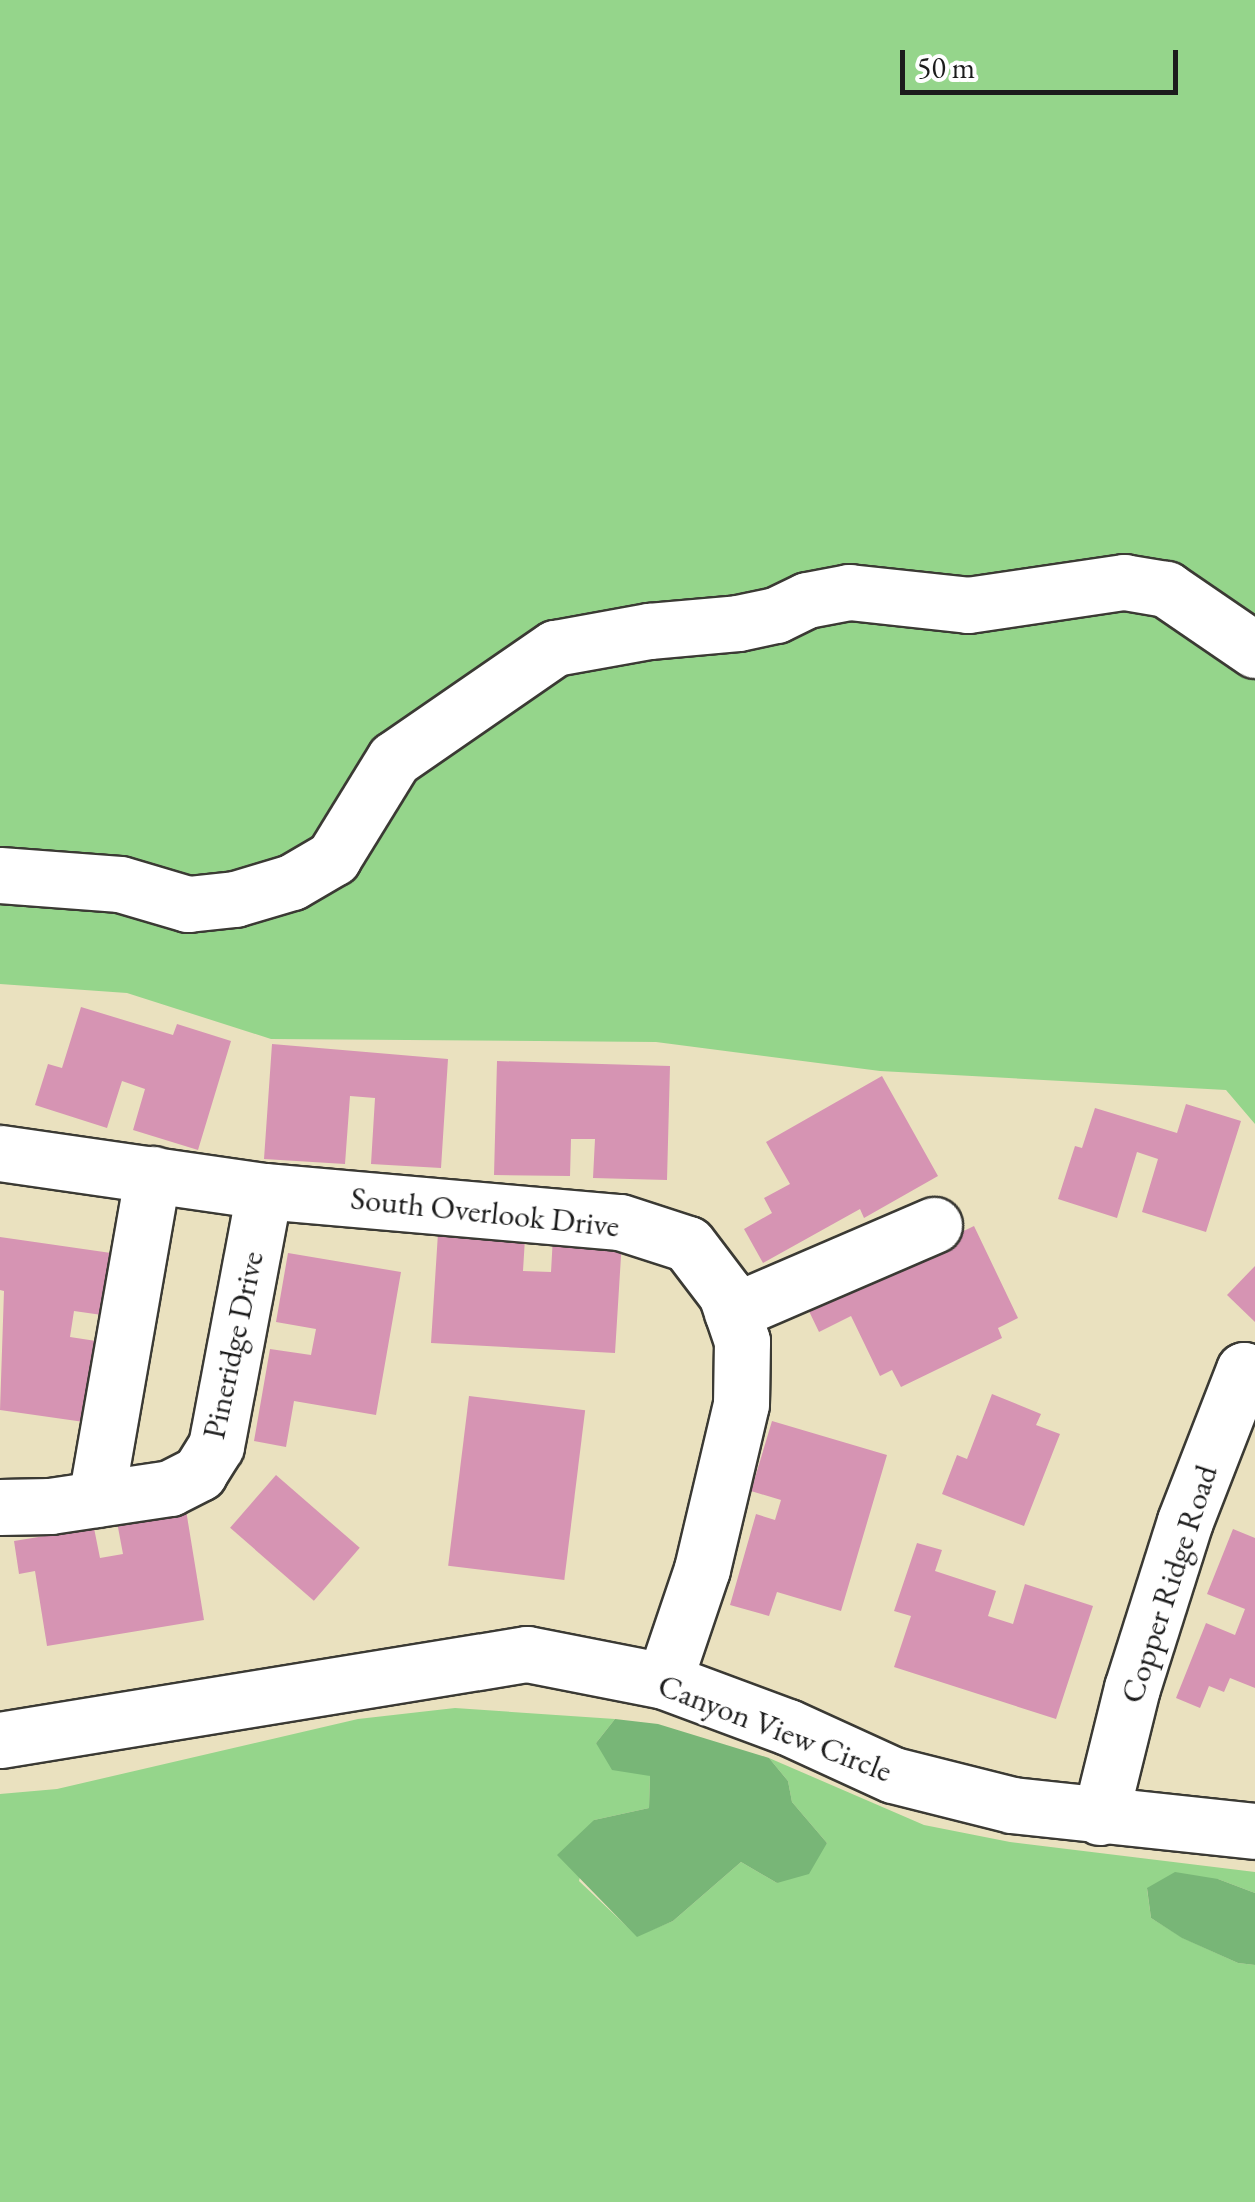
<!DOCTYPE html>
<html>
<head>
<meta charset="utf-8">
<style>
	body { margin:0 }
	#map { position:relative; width:1255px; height:2202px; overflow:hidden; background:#eae1bf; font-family:"EB Garamond",serif }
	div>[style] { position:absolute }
	.green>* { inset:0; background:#95d58b }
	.forest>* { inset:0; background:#78b677 }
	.building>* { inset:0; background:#d694b3; transform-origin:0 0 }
	.roads { filter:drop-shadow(2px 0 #3b3a34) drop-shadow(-2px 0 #3b3a34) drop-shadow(0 2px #3b3a34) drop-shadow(0 -2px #3b3a34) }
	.minor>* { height:55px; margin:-27.5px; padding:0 27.5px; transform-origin:27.5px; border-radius:27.5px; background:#fff }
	span { translate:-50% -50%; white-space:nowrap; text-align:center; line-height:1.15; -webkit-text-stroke:8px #fff; paint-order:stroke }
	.street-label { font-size:32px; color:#1c1c1c }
	.scale { position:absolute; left:900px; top:50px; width:278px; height:45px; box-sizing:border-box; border:5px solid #1c1c1c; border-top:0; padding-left:12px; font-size:30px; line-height:35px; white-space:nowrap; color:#1c1c1c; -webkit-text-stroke:8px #fff; paint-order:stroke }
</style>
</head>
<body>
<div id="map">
	<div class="green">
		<div style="clip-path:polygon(0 0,1255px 0,1255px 1124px,1226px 1090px,880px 1071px,656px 1042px,271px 1039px,127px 993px,0 984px)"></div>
		<div style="clip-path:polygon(455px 1708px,615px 1719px,596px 1743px,650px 1776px,649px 1808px,594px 1820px,579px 1881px,637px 1936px,673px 1921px,741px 1862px,777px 1883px,827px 1843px,792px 1802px,788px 1781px,769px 1758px,924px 1825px,1010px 1842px,1255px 1872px,1255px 1893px,1218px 1879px,1147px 1889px,1151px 1918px,1183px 1938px,1238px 1963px,1255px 1965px,1255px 2202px,0 2202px,0 1794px,57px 1789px,358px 1719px)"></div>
	</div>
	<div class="forest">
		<div style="clip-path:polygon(615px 1719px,658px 1724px,769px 1758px,788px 1781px,792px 1802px,827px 1843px,809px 1874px,777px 1883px,741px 1862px,673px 1921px,637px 1937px,557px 1855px,594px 1820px,649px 1808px,650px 1776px,612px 1770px,596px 1743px)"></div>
		<div style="clip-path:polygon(1175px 1872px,1218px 1879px,1255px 1893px,1255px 1965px,1238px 1963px,1182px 1938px,1151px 1918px,1147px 1888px)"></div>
	</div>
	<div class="building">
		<div style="clip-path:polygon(81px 1007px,173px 1035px,177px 1024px,231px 1041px,198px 1150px,133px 1130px,145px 1089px,122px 1081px,107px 1128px,35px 1105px,48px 1064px,62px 1068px)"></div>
		<div style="clip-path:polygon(272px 1044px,448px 1059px,441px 1168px,371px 1164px,375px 1098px,350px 1096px,345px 1164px,264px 1159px)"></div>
		<div style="clip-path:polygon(497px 1061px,670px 1066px,667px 1180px,593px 1178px,595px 1139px,571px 1139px,570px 1176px,494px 1175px)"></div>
		<div style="clip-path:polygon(882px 1076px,938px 1176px,864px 1218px,860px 1209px,763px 1263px,744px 1229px,772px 1213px,764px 1198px,790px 1184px,766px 1142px)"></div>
		<div style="clip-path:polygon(1186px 1104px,1241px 1121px,1206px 1232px,1142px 1212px,1158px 1159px,1137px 1152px,1117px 1218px,1058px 1199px,1075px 1146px,1082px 1148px,1095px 1108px,1177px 1133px)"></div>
		<div style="clip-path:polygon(974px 1226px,1018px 1318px,998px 1328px,1002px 1338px,901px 1387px,892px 1370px,880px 1376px,851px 1316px,819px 1332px,807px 1307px)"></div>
		<div style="clip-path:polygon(438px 1233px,525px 1238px,523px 1271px,551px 1272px,553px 1236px,622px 1240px,615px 1353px,431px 1343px)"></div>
		<div style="clip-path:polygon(0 1237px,111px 1253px,102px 1315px,74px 1311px,70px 1337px,96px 1341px,84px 1422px,0 1410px,4px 1291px,0 1290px)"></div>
		<div style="clip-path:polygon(288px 1253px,401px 1272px,376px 1415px,294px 1401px,286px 1447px,254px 1441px,270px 1349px,311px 1355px,316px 1329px,276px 1322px)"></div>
		<div style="clip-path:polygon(1255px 1266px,1255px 1322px,1227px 1295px)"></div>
		<div style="clip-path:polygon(992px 1394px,1041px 1414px,1036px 1425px,1060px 1434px,1024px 1526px,942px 1494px,957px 1455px,967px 1459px)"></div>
		<div style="left:469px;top:1396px;width:117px;height:171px;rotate:7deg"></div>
		<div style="clip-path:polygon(772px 1421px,887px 1455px,841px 1611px,777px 1592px,769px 1616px,730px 1605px,756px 1514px,775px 1520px,781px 1500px,751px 1491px)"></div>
		<div style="left:276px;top:1475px;width:111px;height:70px;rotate:41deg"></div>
		<div style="clip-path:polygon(186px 1510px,204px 1620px,47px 1646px,35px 1571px,19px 1574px,14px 1541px,94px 1528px,100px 1558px,123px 1554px,117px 1522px)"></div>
		<div style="clip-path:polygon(1233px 1529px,1255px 1538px,1255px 1688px,1230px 1678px,1224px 1692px,1209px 1686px,1200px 1708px,1176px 1698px,1206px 1623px,1235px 1635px,1245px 1609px,1207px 1594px)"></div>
		<div style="clip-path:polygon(917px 1543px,942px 1550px,935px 1571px,996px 1591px,988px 1616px,1013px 1624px,1025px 1584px,1093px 1606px,1056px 1719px,894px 1667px,911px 1616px,894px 1611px)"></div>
	</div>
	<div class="roads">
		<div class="minor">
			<div style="left:0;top:875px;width:120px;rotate:4.3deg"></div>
			<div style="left:120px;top:884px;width:71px;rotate:16.4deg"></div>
			<div style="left:188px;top:904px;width:47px;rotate:-6.1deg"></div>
			<div style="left:235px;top:899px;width:59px;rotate:-16.6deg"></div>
			<div style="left:292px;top:882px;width:48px;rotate:-30.3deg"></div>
			<div style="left:333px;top:858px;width:116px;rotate:-58.4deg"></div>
			<div style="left:394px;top:759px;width:196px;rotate:-34.6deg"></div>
			<div style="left:555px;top:648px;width:96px;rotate:-10.3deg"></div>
			<div style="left:649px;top:631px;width:89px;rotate:-5.1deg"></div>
			<div style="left:738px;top:623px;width:39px;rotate:-12deg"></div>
			<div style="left:776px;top:615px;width:34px;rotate:-26deg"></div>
			<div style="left:807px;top:600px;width:43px;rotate:-10.8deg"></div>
			<div style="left:849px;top:592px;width:120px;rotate:6.2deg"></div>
			<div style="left:968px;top:605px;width:158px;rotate:-8.4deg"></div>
			<div style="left:1124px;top:582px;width:43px;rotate:9.5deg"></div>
			<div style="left:1166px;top:589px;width:108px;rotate:34.4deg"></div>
			<div style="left:0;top:1153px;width:267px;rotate:8.2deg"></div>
			<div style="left:264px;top:1191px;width:357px;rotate:5deg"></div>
			<div style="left:620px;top:1222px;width:71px;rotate:17.9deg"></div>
			<div style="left:688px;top:1244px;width:63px;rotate:52.8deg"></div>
			<div style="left:726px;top:1294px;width:50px;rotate:71.2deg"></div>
			<div style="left:742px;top:1341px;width:63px;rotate:90.9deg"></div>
			<div style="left:741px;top:1404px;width:170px;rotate:103.3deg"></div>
			<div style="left:702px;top:1569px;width:118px;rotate:108.7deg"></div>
			<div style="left:732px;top:1312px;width:220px;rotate:-23.3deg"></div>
			<div style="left:96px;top:1499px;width:330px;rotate:-80.1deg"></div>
			<div style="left:0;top:1507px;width:50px;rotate:-1.1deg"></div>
			<div style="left:50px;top:1506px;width:121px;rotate:-8.5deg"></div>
			<div style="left:170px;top:1488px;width:33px;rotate:-27deg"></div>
			<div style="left:199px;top:1473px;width:32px;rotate:-58deg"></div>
			<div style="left:216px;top:1446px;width:259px;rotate:-79.3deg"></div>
			<div style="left:0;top:1740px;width:534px;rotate:-9.27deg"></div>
			<div style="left:527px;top:1654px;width:140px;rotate:11.1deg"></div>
			<div style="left:664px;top:1681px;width:132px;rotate:20.4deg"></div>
			<div style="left:788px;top:1727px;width:115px;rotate:24.6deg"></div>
			<div style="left:893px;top:1775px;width:123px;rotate:14.1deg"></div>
			<div style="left:1012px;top:1805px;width:244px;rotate:6.1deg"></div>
			<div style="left:1100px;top:1817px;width:133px;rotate:-76.1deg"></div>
			<div style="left:1132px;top:1688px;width:175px;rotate:-72.4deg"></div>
			<div style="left:1185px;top:1521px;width:162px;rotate:-68.7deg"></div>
			<div style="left:1244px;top:1370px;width:18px;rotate:52deg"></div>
		</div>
	</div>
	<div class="street-label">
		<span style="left:485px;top:1212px;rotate:6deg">South Overlook Drive</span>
		<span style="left:233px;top:1345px;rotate:-78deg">Pineridge Drive</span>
		<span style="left:1169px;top:1584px;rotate:-72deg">Copper Ridge Road</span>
		<span style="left:775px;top:1728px;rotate:21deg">Canyon View Circle</span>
	</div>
	<div class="scale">50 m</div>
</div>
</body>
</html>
